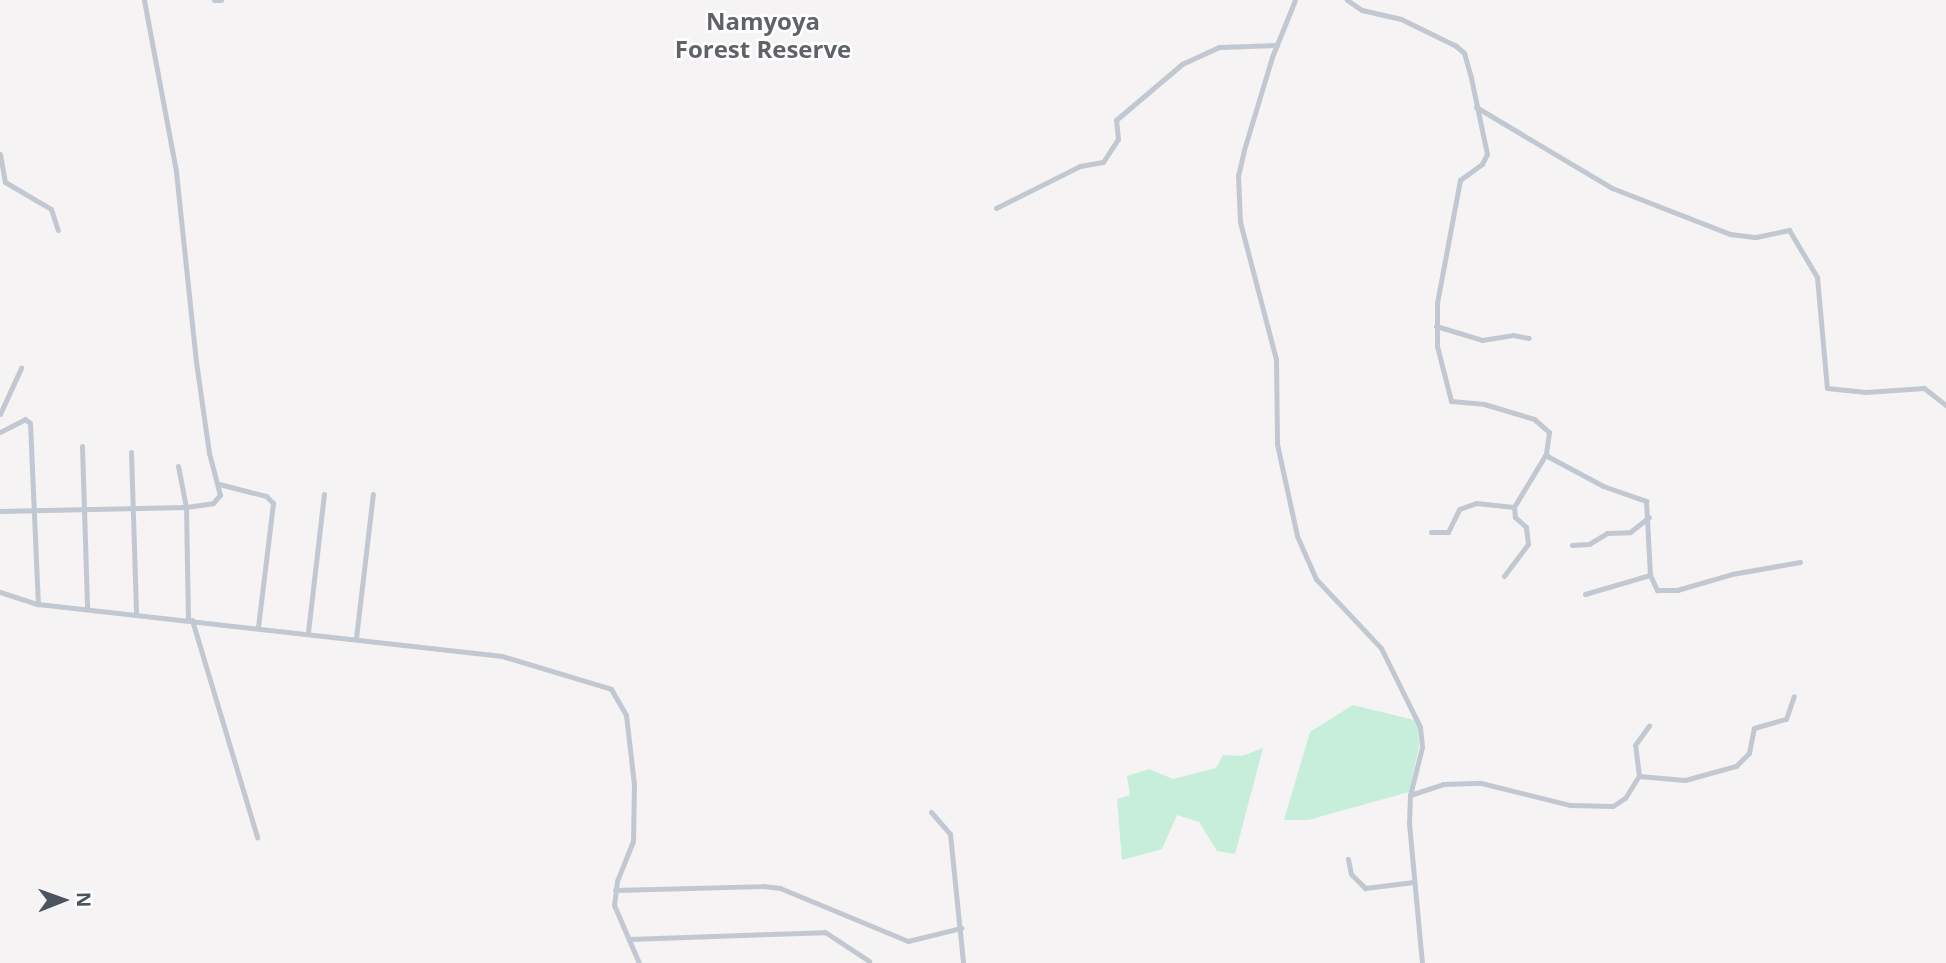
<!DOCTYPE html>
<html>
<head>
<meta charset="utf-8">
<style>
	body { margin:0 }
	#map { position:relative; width:1946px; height:963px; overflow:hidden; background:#f5f3f3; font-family:"Open Sans",sans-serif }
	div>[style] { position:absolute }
	.green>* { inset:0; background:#c6eedb }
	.street>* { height:5px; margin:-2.5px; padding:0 2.5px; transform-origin:2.5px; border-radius:2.5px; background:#c2c8d1 }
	span { translate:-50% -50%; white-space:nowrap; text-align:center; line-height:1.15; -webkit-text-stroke:5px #fff; paint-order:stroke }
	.quarter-label { font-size:24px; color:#5f6267; font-weight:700 }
	.north { position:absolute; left:28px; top:865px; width:70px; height:70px; -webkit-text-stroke:5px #fff; paint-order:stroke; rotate:89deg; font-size:19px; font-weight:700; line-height:28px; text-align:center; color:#4b5360 }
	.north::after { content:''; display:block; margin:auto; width:24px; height:32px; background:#4b5360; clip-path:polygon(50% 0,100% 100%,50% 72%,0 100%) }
</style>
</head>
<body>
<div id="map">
	<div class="green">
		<div style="clip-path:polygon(1353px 705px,1418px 721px,1419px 747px,1409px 792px,1308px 820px,1284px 820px,1310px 732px)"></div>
		<div style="clip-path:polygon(1263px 748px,1235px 854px,1217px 851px,1199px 822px,1177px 815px,1162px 849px,1122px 860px,1117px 799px,1130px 795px,1127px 776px,1149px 769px,1173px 779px,1216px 768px,1223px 755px,1242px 756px)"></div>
	</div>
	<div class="street">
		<div style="left:214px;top:0;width:7px"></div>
		<div style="left:1295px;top:0;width:61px;rotate:112deg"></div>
		<div style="left:1272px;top:57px;width:97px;rotate:106.8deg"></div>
		<div style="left:1244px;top:150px;width:26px;rotate:103deg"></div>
		<div style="left:1238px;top:175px;width:47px;rotate:87.6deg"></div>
		<div style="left:1240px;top:222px;width:142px;rotate:75.3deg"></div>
		<div style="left:1276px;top:359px;width:85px;rotate:89.3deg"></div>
		<div style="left:1277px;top:444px;width:94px;rotate:77.7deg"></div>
		<div style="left:1297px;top:536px;width:47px;rotate:66.2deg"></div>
		<div style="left:1316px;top:579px;width:95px;rotate:46.7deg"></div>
		<div style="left:1381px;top:648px;width:88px;rotate:63.7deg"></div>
		<div style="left:1420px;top:727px;width:20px;rotate:84deg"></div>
		<div style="left:1422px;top:747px;width:49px;rotate:104deg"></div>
		<div style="left:1410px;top:795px;width:28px;rotate:92deg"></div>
		<div style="left:1409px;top:823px;width:141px;rotate:84.7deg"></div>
		<div style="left:1347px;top:0;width:18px;rotate:34deg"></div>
		<div style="left:1362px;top:10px;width:40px;rotate:13deg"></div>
		<div style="left:1401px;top:19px;width:61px;rotate:26.1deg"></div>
		<div style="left:1456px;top:46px;width:11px;rotate:41deg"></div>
		<div style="left:1464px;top:53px;width:26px;rotate:74deg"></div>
		<div style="left:1471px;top:78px;width:78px;rotate:78.1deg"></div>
		<div style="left:1487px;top:154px;width:11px;rotate:117deg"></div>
		<div style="left:1482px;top:164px;width:27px;rotate:144deg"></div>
		<div style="left:1460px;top:180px;width:125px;rotate:100.6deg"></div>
		<div style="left:1437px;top:303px;width:43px;rotate:90deg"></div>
		<div style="left:1437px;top:346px;width:57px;rotate:75.7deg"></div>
		<div style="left:1451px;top:401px;width:33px;rotate:5deg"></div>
		<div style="left:1484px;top:404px;width:52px;rotate:16.7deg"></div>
		<div style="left:1534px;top:419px;width:20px;rotate:41deg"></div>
		<div style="left:1549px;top:432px;width:22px;rotate:98deg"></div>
		<div style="left:1546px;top:454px;width:4px;rotate:45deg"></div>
		<div style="left:1549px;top:457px;width:61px;rotate:28.2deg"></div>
		<div style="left:1603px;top:486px;width:46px;rotate:19.2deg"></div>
		<div style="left:1646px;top:501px;width:74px;rotate:86.9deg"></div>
		<div style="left:1650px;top:575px;width:17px;rotate:65deg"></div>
		<div style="left:1657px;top:590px;width:20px"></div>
		<div style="left:1677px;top:590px;width:57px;rotate:-16.2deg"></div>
		<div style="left:1732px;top:574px;width:69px;rotate:-10deg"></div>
		<div style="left:1476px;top:107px;width:158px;rotate:30.8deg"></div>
		<div style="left:1612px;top:188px;width:127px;rotate:21.3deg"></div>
		<div style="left:1730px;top:234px;width:26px;rotate:7deg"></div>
		<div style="left:1756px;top:237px;width:34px;rotate:-12deg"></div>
		<div style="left:1789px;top:230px;width:55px;rotate:59.2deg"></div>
		<div style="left:1817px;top:277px;width:111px;rotate:84.9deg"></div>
		<div style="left:1827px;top:388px;width:39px;rotate:6deg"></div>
		<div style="left:1866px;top:392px;width:58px;rotate:-3.9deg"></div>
		<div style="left:1924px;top:388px;width:28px;rotate:38deg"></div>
		<div style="left:0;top:154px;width:28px;rotate:80deg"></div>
		<div style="left:5px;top:182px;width:53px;rotate:30.4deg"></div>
		<div style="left:51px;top:209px;width:22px;rotate:72deg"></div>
		<div style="left:996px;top:208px;width:94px;rotate:-26.6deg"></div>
		<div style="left:1080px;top:166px;width:23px;rotate:-10deg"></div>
		<div style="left:1103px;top:162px;width:27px;rotate:-57deg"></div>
		<div style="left:1118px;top:139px;width:19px;rotate:-96deg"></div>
		<div style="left:1116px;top:120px;width:87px;rotate:-40.3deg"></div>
		<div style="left:1182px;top:64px;width:41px;rotate:-24.7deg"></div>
		<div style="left:1219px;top:47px;width:58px;rotate:-2deg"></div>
		<div style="left:1436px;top:326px;width:48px;rotate:16.9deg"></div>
		<div style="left:1482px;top:340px;width:31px;rotate:-9deg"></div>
		<div style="left:1513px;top:335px;width:16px;rotate:11deg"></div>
		<div style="left:0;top:414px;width:51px;rotate:-65.5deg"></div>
		<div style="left:0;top:432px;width:28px;rotate:-27deg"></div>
		<div style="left:25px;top:419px;width:6px;rotate:39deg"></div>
		<div style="left:30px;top:423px;width:181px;rotate:87.5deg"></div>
		<div style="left:82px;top:446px;width:163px;rotate:88.2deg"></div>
		<div style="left:131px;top:452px;width:163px;rotate:88.2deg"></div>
		<div style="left:178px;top:466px;width:42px;rotate:79deg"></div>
		<div style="left:186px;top:507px;width:113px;rotate:89deg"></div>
		<div style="left:219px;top:484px;width:49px;rotate:14.3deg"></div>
		<div style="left:266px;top:496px;width:10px;rotate:45deg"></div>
		<div style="left:273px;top:503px;width:125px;rotate:96.9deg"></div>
		<div style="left:0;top:511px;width:186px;rotate:-1.2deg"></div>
		<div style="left:186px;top:507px;width:27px;rotate:-8deg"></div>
		<div style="left:213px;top:503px;width:11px;rotate:-49deg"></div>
		<div style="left:220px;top:495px;width:43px;rotate:-104.7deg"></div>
		<div style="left:209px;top:453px;width:92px;rotate:-98.1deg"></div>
		<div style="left:196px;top:362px;width:192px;rotate:-96deg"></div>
		<div style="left:176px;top:171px;width:174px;rotate:-100.6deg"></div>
		<div style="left:1431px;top:532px;width:17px"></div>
		<div style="left:1448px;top:532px;width:25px;rotate:-64deg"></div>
		<div style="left:1459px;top:509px;width:18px;rotate:-19deg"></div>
		<div style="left:1476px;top:503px;width:38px;rotate:6deg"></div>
		<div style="left:1572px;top:545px;width:17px;rotate:-3deg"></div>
		<div style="left:1589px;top:544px;width:21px;rotate:-31deg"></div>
		<div style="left:1607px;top:533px;width:23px;rotate:-2deg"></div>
		<div style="left:1630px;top:532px;width:24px;rotate:-38deg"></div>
		<div style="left:1504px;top:576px;width:40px;rotate:-53deg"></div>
		<div style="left:1528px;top:544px;width:17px;rotate:-97deg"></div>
		<div style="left:1526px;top:527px;width:15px;rotate:-138deg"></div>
		<div style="left:1515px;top:517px;width:10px;rotate:-96deg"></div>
		<div style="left:1514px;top:507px;width:62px;rotate:-58.9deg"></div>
		<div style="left:0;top:592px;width:40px;rotate:18deg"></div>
		<div style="left:38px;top:604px;width:467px;rotate:6.4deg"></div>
		<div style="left:502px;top:656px;width:114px;rotate:16.8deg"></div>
		<div style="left:611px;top:689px;width:30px;rotate:60deg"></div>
		<div style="left:626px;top:715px;width:69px;rotate:83.4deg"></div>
		<div style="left:634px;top:784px;width:57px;rotate:91deg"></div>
		<div style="left:633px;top:841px;width:43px;rotate:111.8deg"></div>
		<div style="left:617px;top:881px;width:24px;rotate:97deg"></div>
		<div style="left:614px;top:905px;width:63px;rotate:66.7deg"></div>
		<div style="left:1585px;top:594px;width:68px;rotate:-16.3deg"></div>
		<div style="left:192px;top:620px;width:227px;rotate:73.3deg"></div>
		<div style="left:308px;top:632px;width:139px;rotate:-83.4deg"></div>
		<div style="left:356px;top:638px;width:145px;rotate:-83.3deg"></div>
		<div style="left:1639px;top:776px;width:31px;rotate:-97deg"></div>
		<div style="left:1635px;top:745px;width:24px;rotate:-54deg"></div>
		<div style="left:1410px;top:795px;width:35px;rotate:-18deg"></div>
		<div style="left:1443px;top:784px;width:38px;rotate:-2deg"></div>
		<div style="left:1481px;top:783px;width:92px;rotate:13.9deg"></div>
		<div style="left:1570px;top:805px;width:43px;rotate:1.3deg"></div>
		<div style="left:1613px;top:806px;width:14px;rotate:-34deg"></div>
		<div style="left:1625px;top:798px;width:26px;rotate:-58deg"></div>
		<div style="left:1639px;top:776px;width:46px;rotate:5deg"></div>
		<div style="left:1685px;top:780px;width:53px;rotate:-15.4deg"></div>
		<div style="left:1736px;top:766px;width:18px;rotate:-45deg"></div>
		<div style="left:1749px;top:753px;width:25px;rotate:-79deg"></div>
		<div style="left:1754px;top:728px;width:33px;rotate:-16deg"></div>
		<div style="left:1786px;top:719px;width:24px;rotate:-71deg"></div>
		<div style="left:931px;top:812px;width:29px;rotate:49deg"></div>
		<div style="left:950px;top:834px;width:130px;rotate:84.2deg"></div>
		<div style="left:1348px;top:859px;width:15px;rotate:79deg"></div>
		<div style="left:1351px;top:874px;width:20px;rotate:45deg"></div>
		<div style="left:1365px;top:888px;width:49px;rotate:-7deg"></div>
		<div style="left:615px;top:890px;width:148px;rotate:-1.5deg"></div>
		<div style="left:763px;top:886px;width:17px;rotate:7deg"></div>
		<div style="left:780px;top:888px;width:139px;rotate:22.5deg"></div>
		<div style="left:908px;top:941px;width:55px;rotate:-13.8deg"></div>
		<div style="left:629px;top:939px;width:196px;rotate:-2deg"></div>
		<div style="left:825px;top:932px;width:53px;rotate:33.4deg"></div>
	</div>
	<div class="quarter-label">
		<span style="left:763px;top:35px">Namyoya<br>Forest Reserve</span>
	</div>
	<div class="north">N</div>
</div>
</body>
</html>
